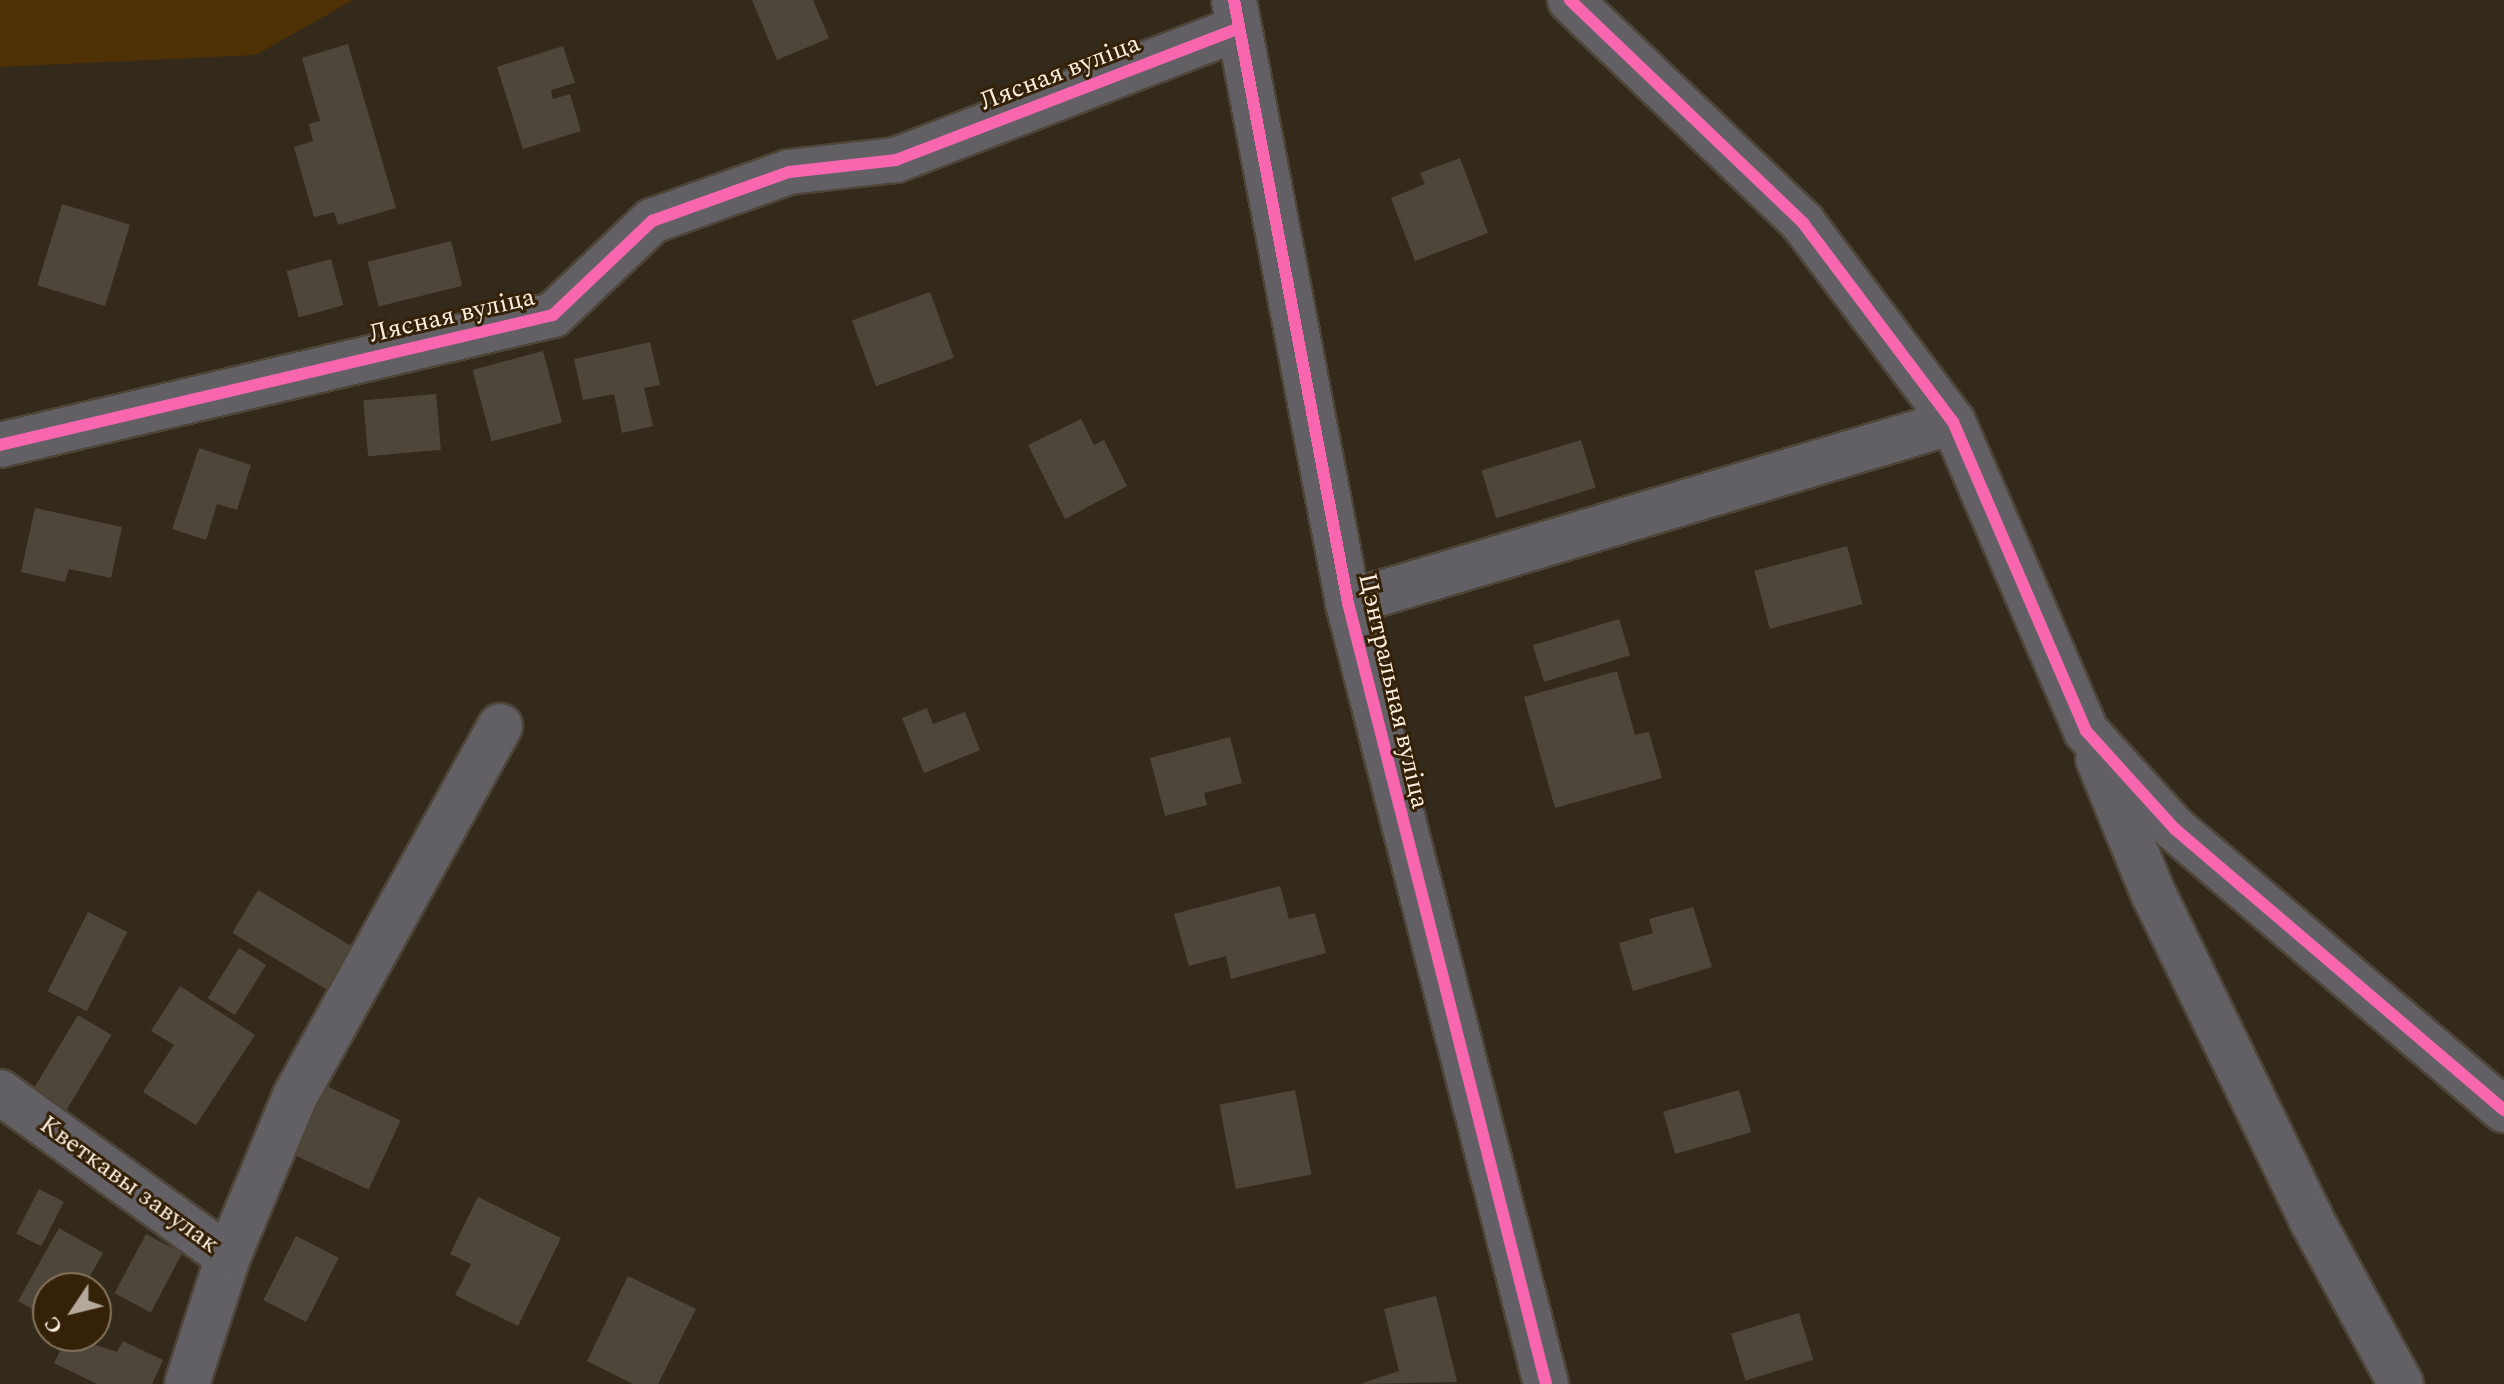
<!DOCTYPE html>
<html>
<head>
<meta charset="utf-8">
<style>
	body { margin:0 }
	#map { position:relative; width:2504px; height:1384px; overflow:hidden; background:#342a1c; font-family:Spectral,serif }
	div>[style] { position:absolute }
	.green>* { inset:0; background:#4e3104 }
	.building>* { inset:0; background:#4f463b; transform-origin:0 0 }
	.roads { filter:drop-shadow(2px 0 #4e4539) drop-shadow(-2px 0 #4e4539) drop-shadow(0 2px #4e4539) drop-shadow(0 -2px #4e4539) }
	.minor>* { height:44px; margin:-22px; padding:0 22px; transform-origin:22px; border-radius:22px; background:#636065 }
	.cycleway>* { height:12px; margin:-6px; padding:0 6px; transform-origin:6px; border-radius:6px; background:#f766af }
	span { translate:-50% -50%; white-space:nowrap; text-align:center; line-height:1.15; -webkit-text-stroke:6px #342107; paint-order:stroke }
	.street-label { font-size:26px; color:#fbeedf }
	.north { position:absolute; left:32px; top:1272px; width:80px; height:80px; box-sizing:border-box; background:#342107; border:2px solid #84735d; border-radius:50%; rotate:235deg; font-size:22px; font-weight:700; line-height:32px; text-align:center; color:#fbeedf }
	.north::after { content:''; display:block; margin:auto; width:28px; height:36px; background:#b5a99b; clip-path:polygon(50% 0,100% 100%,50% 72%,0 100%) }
</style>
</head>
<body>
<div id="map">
	<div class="green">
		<div style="clip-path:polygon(0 0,353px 0,256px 55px,0 67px)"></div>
	</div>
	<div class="building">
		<div style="clip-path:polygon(752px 0,813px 0,829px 38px,777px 60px)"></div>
		<div style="clip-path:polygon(348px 44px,396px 208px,338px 225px,334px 212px,314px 217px,294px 147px,313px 141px,309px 124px,320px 121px,302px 58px)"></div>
		<div style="clip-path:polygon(563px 46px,575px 83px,551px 90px,553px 99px,570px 94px,581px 131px,523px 149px,497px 67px)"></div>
		<div style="clip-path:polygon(1460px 158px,1488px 233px,1415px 261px,1391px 198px,1425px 184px,1420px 173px)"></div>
		<div style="left:62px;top:204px;width:71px;height:85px;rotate:17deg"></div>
		<div style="left:451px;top:241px;width:46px;height:86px;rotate:76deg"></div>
		<div style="left:331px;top:259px;width:48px;height:46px;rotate:75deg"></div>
		<div style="left:930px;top:292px;width:70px;height:83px;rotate:70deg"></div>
		<div style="clip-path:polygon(650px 342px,660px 385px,644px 388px,653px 426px,622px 433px,614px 394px,583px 400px,574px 359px)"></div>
		<div style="left:543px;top:351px;width:74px;height:73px;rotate:75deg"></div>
		<div style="left:436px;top:394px;width:56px;height:73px;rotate:85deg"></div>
		<div style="clip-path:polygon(1081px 419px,1094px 445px,1104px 440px,1127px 486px,1065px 519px,1028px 445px)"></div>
		<div style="left:1581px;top:440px;width:50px;height:104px;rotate:73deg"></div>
		<div style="clip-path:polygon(199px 448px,251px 465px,237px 510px,217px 504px,206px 540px,172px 529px)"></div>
		<div style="clip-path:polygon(35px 508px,122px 527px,111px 578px,69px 569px,65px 582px,21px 572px)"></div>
		<div style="left:1847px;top:546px;width:60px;height:96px;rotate:75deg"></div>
		<div style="left:1619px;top:619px;width:38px;height:90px;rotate:73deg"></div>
		<div style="clip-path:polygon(1617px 671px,1635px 735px,1649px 732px,1662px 778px,1555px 808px,1524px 697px)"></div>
		<div style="clip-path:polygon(927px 708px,933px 724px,965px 712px,980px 750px,924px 773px,902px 718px)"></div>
		<div style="clip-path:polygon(1230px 737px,1242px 783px,1204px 793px,1207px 805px,1165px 816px,1150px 758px)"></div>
		<div style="clip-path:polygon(1280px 886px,1289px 919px,1315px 913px,1326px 953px,1231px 979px,1226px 956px,1189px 966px,1174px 914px)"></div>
		<div style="left:258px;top:890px;width:115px;height:50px;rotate:31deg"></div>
		<div style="clip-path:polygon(1693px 907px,1712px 967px,1633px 991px,1619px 943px,1653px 933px,1649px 919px)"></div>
		<div style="left:88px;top:912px;width:44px;height:89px;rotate:27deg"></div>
		<div style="left:239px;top:948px;width:32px;height:59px;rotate:32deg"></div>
		<div style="clip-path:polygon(180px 986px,255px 1035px,196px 1125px,143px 1092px,174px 1045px,151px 1031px)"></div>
		<div style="left:78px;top:1015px;width:39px;height:87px;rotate:31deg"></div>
		<div style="left:320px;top:1083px;width:89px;height:76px;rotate:25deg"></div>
		<div style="left:1295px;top:1090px;width:86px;height:77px;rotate:79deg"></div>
		<div style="left:1739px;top:1090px;width:44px;height:79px;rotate:74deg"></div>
		<div style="left:39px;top:1189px;width:28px;height:50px;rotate:27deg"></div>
		<div style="clip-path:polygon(478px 1197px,561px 1238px,518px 1326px,455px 1295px,471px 1264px,450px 1254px)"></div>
		<div style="clip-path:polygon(59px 1228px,103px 1253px,83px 1288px,48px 1288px,48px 1318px,18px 1301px)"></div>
		<div style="left:146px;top:1234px;width:41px;height:67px;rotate:28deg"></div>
		<div style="left:296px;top:1236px;width:48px;height:72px;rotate:27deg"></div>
		<div style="clip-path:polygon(628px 1276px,696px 1309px,658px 1384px,633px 1384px,587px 1361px)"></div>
		<div style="clip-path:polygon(1436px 1296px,1457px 1382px,1360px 1384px,1399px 1371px,1384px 1309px)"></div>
		<div style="left:1799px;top:1313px;width:49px;height:71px;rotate:73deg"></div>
		<div style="clip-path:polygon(68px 1336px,117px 1352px,123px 1341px,163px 1360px,152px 1384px,97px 1384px,54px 1363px)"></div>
	</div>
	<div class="roads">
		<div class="minor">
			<div style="left:1234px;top:0;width:614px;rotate:79.29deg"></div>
			<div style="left:1348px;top:603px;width:806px;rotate:75.77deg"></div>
			<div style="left:1570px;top:0;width:323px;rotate:43.7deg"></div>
			<div style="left:1803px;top:223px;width:249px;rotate:53deg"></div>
			<div style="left:1953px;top:422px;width:336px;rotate:66.7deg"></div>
			<div style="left:2086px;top:731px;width:132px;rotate:47.8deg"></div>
			<div style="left:2175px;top:829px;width:433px;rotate:40.5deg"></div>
			<div style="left:0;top:445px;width:568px;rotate:-13.23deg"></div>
			<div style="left:553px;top:315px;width:137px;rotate:-43.5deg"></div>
			<div style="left:652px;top:221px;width:145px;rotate:-19.7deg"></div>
			<div style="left:789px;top:172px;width:108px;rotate:-6.4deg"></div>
			<div style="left:896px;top:160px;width:365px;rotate:-21deg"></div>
			<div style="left:1348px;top:603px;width:631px;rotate:-16.66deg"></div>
			<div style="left:2098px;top:759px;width:145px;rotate:67.7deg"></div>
			<div style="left:2153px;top:893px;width:362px;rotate:64.1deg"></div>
			<div style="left:2311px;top:1219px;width:188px;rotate:61.4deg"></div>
			<div style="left:0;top:1092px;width:281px;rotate:35.9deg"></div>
			<div style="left:228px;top:1257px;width:133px;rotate:107.9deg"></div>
			<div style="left:228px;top:1257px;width:174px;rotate:-67.4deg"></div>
			<div style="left:295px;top:1096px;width:423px;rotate:-61deg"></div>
		</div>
	</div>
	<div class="cycleway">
		<div style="left:1234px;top:0;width:614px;rotate:79.29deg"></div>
		<div style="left:1348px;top:603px;width:806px;rotate:75.77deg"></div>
		<div style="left:1570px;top:0;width:323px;rotate:43.7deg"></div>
		<div style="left:1803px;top:223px;width:249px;rotate:53deg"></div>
		<div style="left:1953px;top:422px;width:336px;rotate:66.7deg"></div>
		<div style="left:2086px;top:731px;width:132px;rotate:47.8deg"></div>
		<div style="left:2175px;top:829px;width:433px;rotate:40.5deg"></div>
		<div style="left:0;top:445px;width:568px;rotate:-13.23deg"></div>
		<div style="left:553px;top:315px;width:137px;rotate:-43.5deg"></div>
		<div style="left:652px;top:221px;width:145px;rotate:-19.7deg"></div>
		<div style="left:789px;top:172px;width:108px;rotate:-6.4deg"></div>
		<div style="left:896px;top:160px;width:365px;rotate:-21deg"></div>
	</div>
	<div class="street-label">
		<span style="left:1060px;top:73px;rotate:-21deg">Лясная вуліца</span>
		<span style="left:452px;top:316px;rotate:-13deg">Лясная вуліца</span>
		<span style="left:1393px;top:691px;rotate:77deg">Цэнтральная вуліца</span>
		<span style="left:129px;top:1185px;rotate:36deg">Кветкавы завулак</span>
	</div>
	<div class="north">С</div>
</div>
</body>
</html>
